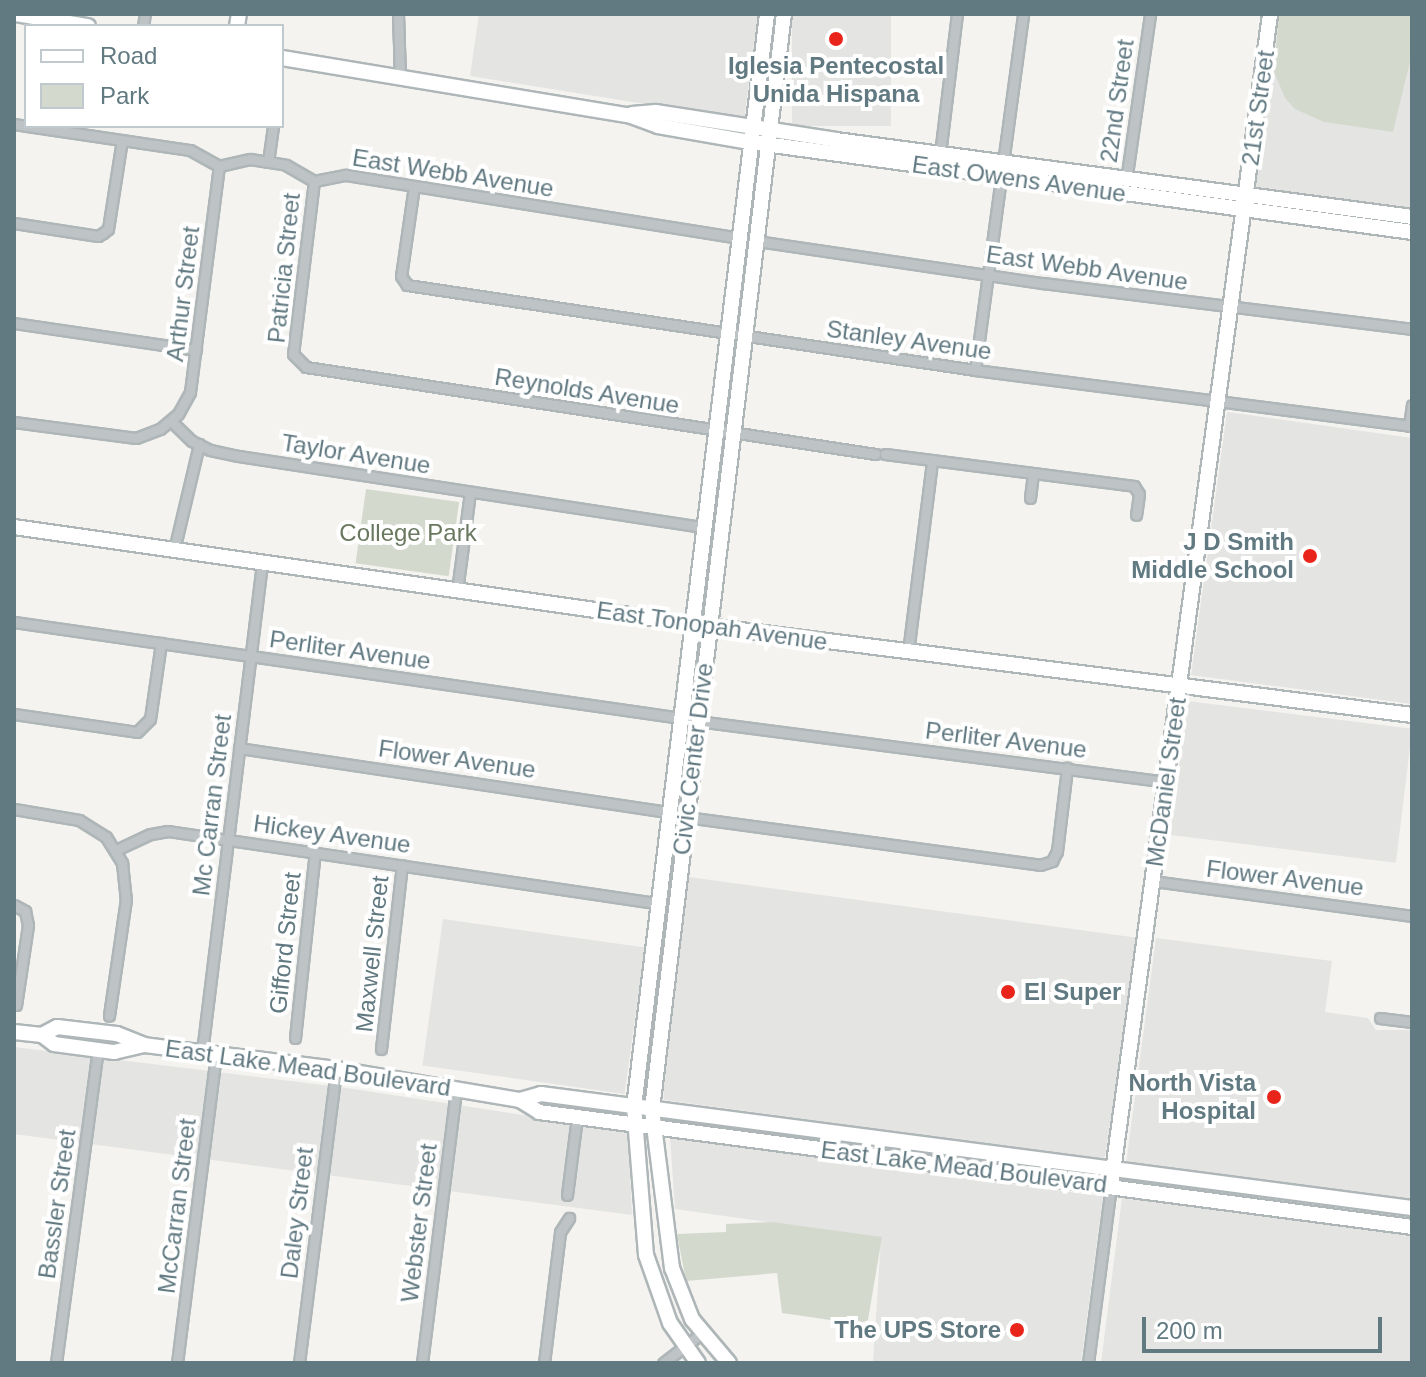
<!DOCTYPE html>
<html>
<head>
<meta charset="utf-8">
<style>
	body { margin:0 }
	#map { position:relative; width:1426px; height:1377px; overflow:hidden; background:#f4f3ef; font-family:Helvetica,sans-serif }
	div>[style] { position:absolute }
	.built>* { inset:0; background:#e4e4e3; transform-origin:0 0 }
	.green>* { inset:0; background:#d4d9ce; transform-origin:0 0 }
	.roads { filter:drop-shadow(2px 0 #aeb6b8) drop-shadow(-2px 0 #aeb6b8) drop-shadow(0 2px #aeb6b8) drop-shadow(0 -2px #aeb6b8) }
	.street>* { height:9px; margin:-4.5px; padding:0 4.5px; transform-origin:4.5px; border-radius:4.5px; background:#bec3c5 }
	.secondary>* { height:14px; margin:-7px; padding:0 7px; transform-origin:7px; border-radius:7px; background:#fff }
	.primary>* { height:14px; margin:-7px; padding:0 7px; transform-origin:7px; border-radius:7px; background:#fff }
	.dots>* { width:22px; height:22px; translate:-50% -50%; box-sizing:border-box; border:4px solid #fff; border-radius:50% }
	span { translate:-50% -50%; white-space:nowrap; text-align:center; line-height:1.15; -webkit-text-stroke:8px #fff; paint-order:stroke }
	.poi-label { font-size:24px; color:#617981; font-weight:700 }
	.right { translate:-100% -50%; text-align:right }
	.left { translate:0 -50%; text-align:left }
	.street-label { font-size:24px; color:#617981 }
	.park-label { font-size:24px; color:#6a7860 }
	.frame { position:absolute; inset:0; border:16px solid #617981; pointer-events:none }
	.legend { position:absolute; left:24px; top:24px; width:260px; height:104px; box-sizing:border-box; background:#fff; border:2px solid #c0c9cd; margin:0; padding:10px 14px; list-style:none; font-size:24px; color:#617981 }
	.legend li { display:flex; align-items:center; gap:16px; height:40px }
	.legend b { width:40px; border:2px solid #c0c9cd }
	.scale { position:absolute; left:1142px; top:1317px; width:240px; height:36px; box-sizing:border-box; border:4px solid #617981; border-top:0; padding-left:10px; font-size:24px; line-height:28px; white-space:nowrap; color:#617981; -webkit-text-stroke:6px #fff; paint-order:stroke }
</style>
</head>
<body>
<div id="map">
	<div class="built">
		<div style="clip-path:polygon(479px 14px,758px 14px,744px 120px,470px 76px)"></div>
		<div style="left:792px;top:14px;width:99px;height:112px"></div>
		<div style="clip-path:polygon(1276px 14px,1412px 14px,1412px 214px,1251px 191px)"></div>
		<div style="clip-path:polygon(1227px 412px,1412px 438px,1412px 704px,1191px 675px)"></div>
		<div style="left:1187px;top:701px;width:227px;height:135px;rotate:7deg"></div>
		<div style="clip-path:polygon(689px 877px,1139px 938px,1105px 1157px,1100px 1159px,664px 1100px,662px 1077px)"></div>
		<div style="left:443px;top:919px;width:204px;height:148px;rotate:8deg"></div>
		<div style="clip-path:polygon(1156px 938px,1332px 961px,1325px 1012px,1368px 1018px,1376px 1030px,1412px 1030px,1412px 1201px,1126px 1164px)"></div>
		<div style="clip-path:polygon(14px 1047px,347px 1088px,628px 1131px,632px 1215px,14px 1134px)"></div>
		<div style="clip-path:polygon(670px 1137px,1103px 1196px,1081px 1363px,873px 1363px,881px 1238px,675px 1209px)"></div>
		<div style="clip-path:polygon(1122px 1198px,1412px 1235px,1412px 1363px,1101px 1363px)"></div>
	</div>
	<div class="green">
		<div style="clip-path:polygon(1279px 14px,1412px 14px,1412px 53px,1393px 132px,1324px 122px,1295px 109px,1285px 98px,1274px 72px)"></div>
		<div style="left:366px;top:489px;width:94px;height:75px;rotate:8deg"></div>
		<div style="clip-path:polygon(772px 1222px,882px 1237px,868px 1320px,858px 1324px,782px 1313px,777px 1273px,686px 1281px,677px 1234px,726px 1232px,726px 1224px)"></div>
	</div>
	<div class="roads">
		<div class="street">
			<div style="left:398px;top:14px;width:63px;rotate:88.2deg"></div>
			<div style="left:143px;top:26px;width:12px;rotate:-81deg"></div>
			<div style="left:14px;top:124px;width:12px;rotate:9deg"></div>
			<div style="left:27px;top:126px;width:165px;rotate:8.4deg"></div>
			<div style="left:190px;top:150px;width:33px;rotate:29deg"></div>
			<div style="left:219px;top:166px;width:32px;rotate:-13deg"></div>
			<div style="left:250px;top:159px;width:36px;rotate:9deg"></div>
			<div style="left:286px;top:165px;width:32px;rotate:30deg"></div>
			<div style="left:314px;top:181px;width:33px;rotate:-11deg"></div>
			<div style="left:346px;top:175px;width:399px;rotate:9.1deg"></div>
			<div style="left:940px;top:154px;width:141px;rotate:-83.1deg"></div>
			<div style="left:268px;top:162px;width:36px;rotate:-82deg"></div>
			<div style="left:314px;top:181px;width:174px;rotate:96.9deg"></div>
			<div style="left:293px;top:354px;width:18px;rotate:45deg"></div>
			<div style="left:306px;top:367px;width:576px;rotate:8.69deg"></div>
			<div style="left:1126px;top:181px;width:169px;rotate:-81.8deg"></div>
			<div style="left:414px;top:186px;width:91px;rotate:98.2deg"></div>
			<div style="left:401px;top:276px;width:11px;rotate:56deg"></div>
			<div style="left:407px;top:285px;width:574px;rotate:8.51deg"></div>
			<div style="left:975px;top:370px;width:441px;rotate:7.3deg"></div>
			<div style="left:14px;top:223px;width:85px;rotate:8.8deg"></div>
			<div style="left:98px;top:236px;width:6px;rotate:-31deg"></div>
			<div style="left:103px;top:233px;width:6px;rotate:-39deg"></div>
			<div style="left:108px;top:229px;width:90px;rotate:-81.1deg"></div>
			<div style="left:757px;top:241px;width:289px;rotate:8.4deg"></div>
			<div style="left:1043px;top:283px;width:372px;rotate:7.1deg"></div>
			<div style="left:14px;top:323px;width:184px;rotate:8.4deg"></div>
			<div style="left:975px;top:370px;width:359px;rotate:-82.3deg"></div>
			<div style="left:171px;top:421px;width:29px;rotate:44deg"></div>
			<div style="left:192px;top:441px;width:20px;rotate:27deg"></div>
			<div style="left:210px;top:450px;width:29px;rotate:12deg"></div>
			<div style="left:238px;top:456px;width:474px;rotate:8.7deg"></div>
			<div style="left:14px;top:422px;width:123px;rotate:7.5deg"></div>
			<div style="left:136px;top:438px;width:26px;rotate:-21deg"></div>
			<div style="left:160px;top:429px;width:23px;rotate:-40deg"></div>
			<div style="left:178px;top:414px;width:25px;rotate:-61deg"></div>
			<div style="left:190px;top:392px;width:228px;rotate:-82.7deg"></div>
			<div style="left:1409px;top:426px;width:21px;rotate:-82deg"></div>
			<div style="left:885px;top:454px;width:251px;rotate:7.3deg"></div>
			<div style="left:1134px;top:486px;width:9px;rotate:58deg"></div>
			<div style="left:1139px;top:494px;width:21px;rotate:98deg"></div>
			<div style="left:1030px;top:498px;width:24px;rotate:-83deg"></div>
			<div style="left:174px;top:550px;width:109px;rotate:-76.7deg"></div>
			<div style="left:457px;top:591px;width:100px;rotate:-82.5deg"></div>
			<div style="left:14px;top:622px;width:674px;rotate:8.19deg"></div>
			<div style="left:908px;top:652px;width:193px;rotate:-82.8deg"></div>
			<div style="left:14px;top:714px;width:124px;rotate:8.3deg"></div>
			<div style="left:137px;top:732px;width:18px;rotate:-45deg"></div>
			<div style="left:150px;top:719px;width:77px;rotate:-81.8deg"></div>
			<div style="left:698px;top:721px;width:472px;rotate:7.4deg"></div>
			<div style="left:239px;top:748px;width:434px;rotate:8.5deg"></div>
			<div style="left:14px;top:809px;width:66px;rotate:9.6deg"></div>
			<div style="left:79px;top:820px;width:32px;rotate:32deg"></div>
			<div style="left:106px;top:837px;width:31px;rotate:58deg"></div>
			<div style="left:122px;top:863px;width:36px;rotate:84deg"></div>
			<div style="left:126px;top:899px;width:118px;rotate:98.3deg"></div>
			<div style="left:686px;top:817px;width:357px;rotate:7.7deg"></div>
			<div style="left:1040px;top:865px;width:13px;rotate:-18deg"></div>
			<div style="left:1052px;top:861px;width:11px;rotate:-63deg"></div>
			<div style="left:1057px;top:851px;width:84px;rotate:-83.1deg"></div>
			<div style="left:116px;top:850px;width:38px;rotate:-25deg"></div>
			<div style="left:151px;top:834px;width:17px;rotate:-10deg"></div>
			<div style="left:168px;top:831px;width:495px;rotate:8.4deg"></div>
			<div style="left:1153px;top:881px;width:261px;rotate:7.7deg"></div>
			<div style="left:14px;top:905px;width:13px;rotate:29deg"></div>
			<div style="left:25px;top:911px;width:14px;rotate:78deg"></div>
			<div style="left:28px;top:925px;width:81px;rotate:98.5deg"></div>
			<div style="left:1380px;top:1018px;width:32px;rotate:7deg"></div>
			<div style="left:295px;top:1038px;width:187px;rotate:-83.9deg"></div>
			<div style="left:381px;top:1049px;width:185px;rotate:-83.5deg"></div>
			<div style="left:202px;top:1052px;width:494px;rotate:-83deg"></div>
			<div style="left:567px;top:1195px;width:79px;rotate:-82.7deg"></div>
			<div style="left:56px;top:1363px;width:316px;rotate:-82.4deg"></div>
			<div style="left:177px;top:1363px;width:311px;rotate:-82.8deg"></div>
			<div style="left:299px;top:1363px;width:296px;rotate:-82.8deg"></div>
			<div style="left:422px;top:1363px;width:276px;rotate:-82.9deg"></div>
			<div style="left:544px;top:1363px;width:132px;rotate:-83deg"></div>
			<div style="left:560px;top:1232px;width:17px;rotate:-57deg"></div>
			<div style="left:663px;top:1363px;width:49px;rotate:-37.6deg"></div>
			<div style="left:1088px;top:1363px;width:178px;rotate:-82.6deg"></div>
		</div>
		<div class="secondary">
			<div style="left:16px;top:14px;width:73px;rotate:9.5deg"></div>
			<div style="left:237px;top:26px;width:12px;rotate:-81deg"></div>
			<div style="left:282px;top:58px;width:351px;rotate:9.4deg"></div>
			<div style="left:628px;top:115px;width:32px;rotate:20deg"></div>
			<div style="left:658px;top:126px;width:93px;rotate:9.9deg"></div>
			<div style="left:750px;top:142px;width:668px;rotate:7.74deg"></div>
			<div style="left:632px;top:114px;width:24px;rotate:-5deg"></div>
			<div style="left:656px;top:112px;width:182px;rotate:8.8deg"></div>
			<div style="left:836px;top:140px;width:581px;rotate:7.61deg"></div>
			<div style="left:14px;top:527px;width:686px;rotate:8.13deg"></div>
			<div style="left:693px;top:624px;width:725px;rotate:7.21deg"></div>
			<div style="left:1111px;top:1186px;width:1183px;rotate:-82.27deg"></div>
		</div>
		<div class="primary">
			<div style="left:14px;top:1032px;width:28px;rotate:6deg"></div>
			<div style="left:42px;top:1035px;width:15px;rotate:37deg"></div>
			<div style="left:54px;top:1044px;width:61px;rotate:7.6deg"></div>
			<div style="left:114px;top:1052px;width:31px;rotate:-13deg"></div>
			<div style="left:42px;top:1035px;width:17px;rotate:-28deg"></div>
			<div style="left:57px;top:1027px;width:60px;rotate:6.7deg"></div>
			<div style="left:117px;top:1034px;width:29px;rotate:22deg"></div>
			<div style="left:144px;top:1045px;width:193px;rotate:7.1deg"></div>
			<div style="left:336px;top:1069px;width:187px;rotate:9.6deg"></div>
			<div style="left:520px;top:1100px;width:22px;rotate:32deg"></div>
			<div style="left:539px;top:1112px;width:881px;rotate:7.5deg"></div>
			<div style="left:520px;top:1100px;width:22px;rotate:-16deg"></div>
			<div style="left:541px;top:1094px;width:878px;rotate:7.46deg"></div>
			<div style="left:698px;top:1363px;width:49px;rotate:-125deg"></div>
			<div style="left:670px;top:1323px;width:72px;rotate:-109.4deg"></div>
			<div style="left:646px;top:1255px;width:148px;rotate:-94.6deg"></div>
			<div style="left:634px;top:1107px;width:1101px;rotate:-83.06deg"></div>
			<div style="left:729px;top:1363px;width:57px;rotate:-130.1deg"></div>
			<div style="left:692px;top:1319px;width:55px;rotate:-111.4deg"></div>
			<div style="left:672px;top:1268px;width:160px;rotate:-97.2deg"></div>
			<div style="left:652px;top:1109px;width:1103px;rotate:-83.13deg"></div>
		</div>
	</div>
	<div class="dots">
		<div style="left:836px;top:39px;background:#e9241a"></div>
		<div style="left:1310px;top:556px;background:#e9241a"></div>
		<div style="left:1008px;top:992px;background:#e9241a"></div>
		<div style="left:1274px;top:1097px;background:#e9241a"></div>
		<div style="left:1017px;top:1330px;background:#e9241a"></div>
	</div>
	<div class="poi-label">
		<span style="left:836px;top:80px">Iglesia Pentecostal<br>Unida Hispana</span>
		<span class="right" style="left:1294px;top:556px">J D Smith<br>Middle School</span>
		<span class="left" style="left:1024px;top:992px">El Super</span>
		<span class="right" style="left:1256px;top:1097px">North Vista<br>Hospital</span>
		<span class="right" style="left:1001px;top:1330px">The UPS Store</span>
	</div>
	<div class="street-label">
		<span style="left:1117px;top:101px;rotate:-82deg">22nd Street</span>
		<span style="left:1258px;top:108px;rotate:-82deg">21st Street</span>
		<span style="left:453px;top:173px;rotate:9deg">East Webb Avenue</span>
		<span style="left:1019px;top:179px;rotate:8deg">East Owens Avenue</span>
		<span style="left:284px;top:268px;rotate:-84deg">Patricia Street</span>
		<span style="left:1087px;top:268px;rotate:8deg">East Webb Avenue</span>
		<span style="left:183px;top:294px;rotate:-83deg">Arthur Street</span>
		<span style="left:909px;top:340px;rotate:8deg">Stanley Avenue</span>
		<span style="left:587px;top:391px;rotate:9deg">Reynolds Avenue</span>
		<span style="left:356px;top:454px;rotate:9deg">Taylor Avenue</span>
		<span style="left:712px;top:626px;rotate:8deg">East Tonopah Avenue</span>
		<span style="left:350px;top:650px;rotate:8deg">Perliter Avenue</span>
		<span style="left:1006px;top:740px;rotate:7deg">Perliter Avenue</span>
		<span style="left:457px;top:759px;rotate:8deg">Flower Avenue</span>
		<span style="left:693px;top:759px;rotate:-83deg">Civic Center Drive</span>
		<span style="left:1166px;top:782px;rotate:-82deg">McDaniel Street</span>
		<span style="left:212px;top:805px;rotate:-83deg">Mc Carran Street</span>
		<span style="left:332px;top:834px;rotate:8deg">Hickey Avenue</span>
		<span style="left:1285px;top:878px;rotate:7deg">Flower Avenue</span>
		<span style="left:285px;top:943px;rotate:-84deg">Gifford Street</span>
		<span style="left:372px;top:954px;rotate:-84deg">Maxwell Street</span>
		<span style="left:308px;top:1068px;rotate:8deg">East Lake Mead Boulevard</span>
		<span style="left:964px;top:1167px;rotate:7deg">East Lake Mead Boulevard</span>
		<span style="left:57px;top:1204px;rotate:-82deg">Bassler Street</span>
		<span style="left:177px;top:1206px;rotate:-83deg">McCarran Street</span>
		<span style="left:297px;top:1213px;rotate:-83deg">Daley Street</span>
		<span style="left:419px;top:1223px;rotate:-83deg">Webster Street</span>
	</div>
	<div class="park-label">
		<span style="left:408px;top:533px">College Park</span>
	</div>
	<div class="frame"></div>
	<ul class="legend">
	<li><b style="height:10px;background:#fff"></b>Road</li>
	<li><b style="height:22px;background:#d4d9ce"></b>Park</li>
	</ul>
	<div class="scale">200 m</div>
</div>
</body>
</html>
